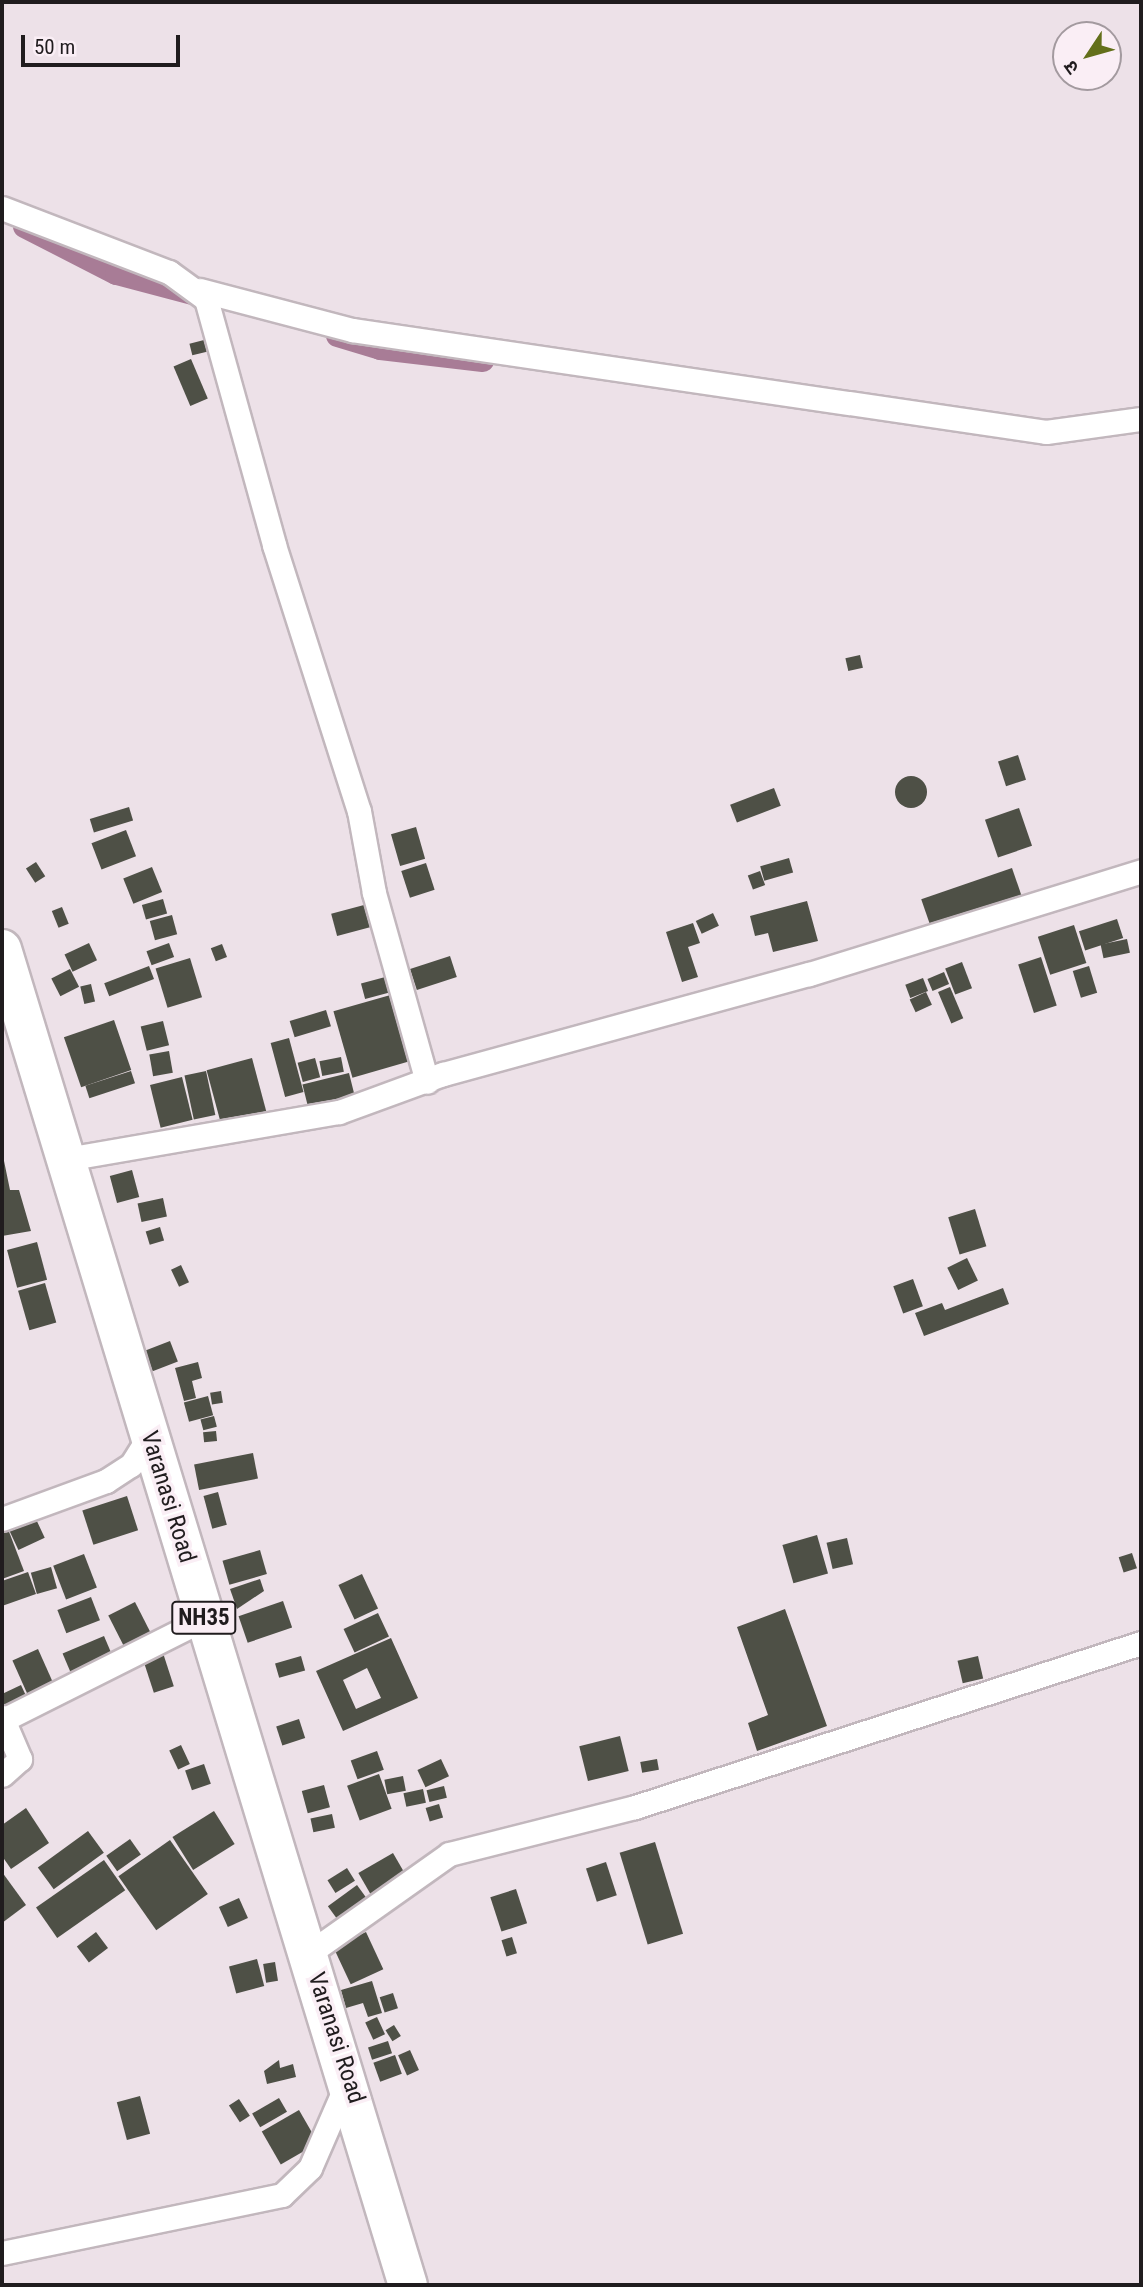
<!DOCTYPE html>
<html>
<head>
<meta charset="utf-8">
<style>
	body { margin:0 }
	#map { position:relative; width:1143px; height:2287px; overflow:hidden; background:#ede1e8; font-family:"Roboto Condensed","Noto Sans Devanagari",sans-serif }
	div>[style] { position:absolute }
	.canal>* { height:23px; margin:-11.5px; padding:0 11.5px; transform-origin:11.5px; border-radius:11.5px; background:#a87c96 }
	.building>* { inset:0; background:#4e5046; transform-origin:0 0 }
	.round { border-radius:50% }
	.roads { filter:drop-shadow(2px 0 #c2b7bd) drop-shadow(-2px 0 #c2b7bd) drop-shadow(0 2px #c2b7bd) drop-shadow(0 -2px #c2b7bd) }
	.street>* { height:23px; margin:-11.5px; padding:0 11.5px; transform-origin:11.5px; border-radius:11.5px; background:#fff }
	.highway>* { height:38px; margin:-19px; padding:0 19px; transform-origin:19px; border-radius:19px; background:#fff }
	span { translate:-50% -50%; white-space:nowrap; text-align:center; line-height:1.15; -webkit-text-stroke:7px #faeef5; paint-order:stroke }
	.shield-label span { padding:2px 5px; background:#faeef5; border:2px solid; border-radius:5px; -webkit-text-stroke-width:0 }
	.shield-label { font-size:23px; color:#201c1e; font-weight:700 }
	.street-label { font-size:24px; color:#201c1e }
	.frame { position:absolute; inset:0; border:4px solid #201c1e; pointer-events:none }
	.north { position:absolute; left:1052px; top:21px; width:70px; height:70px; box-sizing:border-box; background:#faeef5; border:2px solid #a39a9f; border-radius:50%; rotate:234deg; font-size:19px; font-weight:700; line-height:28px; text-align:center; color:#201c1e }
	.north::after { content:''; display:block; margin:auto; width:24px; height:32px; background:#636f1a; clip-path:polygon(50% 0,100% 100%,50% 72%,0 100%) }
	.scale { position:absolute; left:21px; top:35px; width:159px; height:32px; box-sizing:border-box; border:4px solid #201c1e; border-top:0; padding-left:9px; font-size:21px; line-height:24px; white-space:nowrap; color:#201c1e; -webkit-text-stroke:5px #faeef5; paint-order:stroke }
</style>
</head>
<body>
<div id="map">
	<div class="canal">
		<div style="left:24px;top:226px;width:103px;rotate:27.1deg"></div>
		<div style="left:116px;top:273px;width:86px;rotate:14.8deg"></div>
		<div style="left:337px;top:335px;width:45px;rotate:16.8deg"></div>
		<div style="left:380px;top:348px;width:103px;rotate:6.7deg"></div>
	</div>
	<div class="building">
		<div style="left:204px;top:340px;width:12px;height:15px;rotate:76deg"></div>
		<div style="left:191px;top:359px;width:43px;height:19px;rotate:67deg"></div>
		<div style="left:860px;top:655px;width:13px;height:15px;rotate:77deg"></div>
		<div style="left:1018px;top:755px;width:26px;height:21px;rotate:72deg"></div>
		<div class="round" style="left:895px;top:776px;width:32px;height:32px"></div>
		<div style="left:774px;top:788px;width:19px;height:47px;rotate:69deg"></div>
		<div style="left:129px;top:807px;width:14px;height:41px;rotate:73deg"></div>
		<div style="left:1019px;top:808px;width:40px;height:36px;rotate:71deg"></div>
		<div style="left:416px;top:827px;width:33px;height:26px;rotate:74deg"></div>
		<div style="left:126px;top:830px;width:28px;height:37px;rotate:69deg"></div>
		<div style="left:789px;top:858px;width:15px;height:30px;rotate:74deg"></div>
		<div style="left:36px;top:862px;width:17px;height:12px;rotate:57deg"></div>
		<div style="left:426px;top:863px;width:28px;height:26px;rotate:72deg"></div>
		<div style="left:152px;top:867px;width:27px;height:31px;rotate:68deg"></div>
		<div style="left:1012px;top:868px;width:31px;height:96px;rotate:71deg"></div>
		<div style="left:760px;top:871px;width:15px;height:13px;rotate:70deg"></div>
		<div style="left:163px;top:899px;width:15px;height:22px;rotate:74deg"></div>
		<div style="clip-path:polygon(807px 901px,818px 941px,773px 952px,768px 933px,755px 936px,750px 916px)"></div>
		<div style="left:364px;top:905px;width:23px;height:34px;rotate:75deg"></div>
		<div style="left:62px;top:907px;width:18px;height:11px;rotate:68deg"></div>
		<div style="left:713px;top:913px;width:14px;height:19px;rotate:65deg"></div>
		<div style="left:172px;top:915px;width:20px;height:23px;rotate:75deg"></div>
		<div style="left:1117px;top:919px;width:20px;height:40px;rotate:72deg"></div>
		<div style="clip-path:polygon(693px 923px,700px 943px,688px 947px,698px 977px,682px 982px,666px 932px)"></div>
		<div style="left:1074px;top:925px;width:40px;height:38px;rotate:72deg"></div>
		<div style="left:1127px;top:939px;width:14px;height:27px;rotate:78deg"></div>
		<div style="left:89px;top:943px;width:19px;height:27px;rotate:65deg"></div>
		<div style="left:169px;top:943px;width:15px;height:24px;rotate:70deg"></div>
		<div style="left:222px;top:944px;width:14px;height:12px;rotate:69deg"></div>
		<div style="left:450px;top:956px;width:22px;height:42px;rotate:72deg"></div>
		<div style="left:1041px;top:957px;width:51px;height:24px;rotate:72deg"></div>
		<div style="left:190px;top:958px;width:41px;height:36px;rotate:73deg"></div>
		<div style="left:962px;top:962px;width:28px;height:18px;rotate:69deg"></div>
		<div style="left:149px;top:966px;width:14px;height:48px;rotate:69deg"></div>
		<div style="left:1089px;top:966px;width:28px;height:17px;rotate:73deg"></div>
		<div style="left:70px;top:969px;width:20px;height:21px;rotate:63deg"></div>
		<div style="left:944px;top:972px;width:13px;height:18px;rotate:67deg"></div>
		<div style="left:389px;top:976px;width:16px;height:29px;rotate:75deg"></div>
		<div style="left:923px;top:978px;width:14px;height:19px;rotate:69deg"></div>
		<div style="left:91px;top:984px;width:18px;height:11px;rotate:77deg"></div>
		<div style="left:950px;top:987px;width:34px;height:13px;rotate:67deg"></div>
		<div style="left:926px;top:992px;width:14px;height:18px;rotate:65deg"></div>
		<div style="left:394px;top:994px;width:69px;height:63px;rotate:74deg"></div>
		<div style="left:326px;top:1010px;width:17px;height:38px;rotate:73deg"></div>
		<div style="left:114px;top:1020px;width:53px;height:53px;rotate:71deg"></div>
		<div style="left:163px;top:1021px;width:25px;height:23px;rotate:76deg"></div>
		<div style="left:289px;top:1038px;width:56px;height:19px;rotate:75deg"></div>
		<div style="left:169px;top:1051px;width:22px;height:20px;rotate:80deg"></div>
		<div style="left:341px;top:1057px;width:15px;height:22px;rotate:79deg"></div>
		<div style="left:252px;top:1058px;width:55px;height:47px;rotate:75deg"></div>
		<div style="left:315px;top:1058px;width:20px;height:18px;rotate:75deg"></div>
		<div style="left:131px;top:1071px;width:13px;height:48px;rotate:72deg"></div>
		<div style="left:206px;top:1071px;width:45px;height:22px;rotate:78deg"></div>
		<div style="left:349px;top:1073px;width:25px;height:48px;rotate:76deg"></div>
		<div style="left:182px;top:1077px;width:44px;height:33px;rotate:76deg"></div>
		<div style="clip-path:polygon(3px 1156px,10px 1190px,19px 1190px,31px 1231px,2px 1236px)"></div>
		<div style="left:132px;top:1170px;width:28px;height:23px;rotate:75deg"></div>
		<div style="left:163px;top:1198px;width:19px;height:26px;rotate:78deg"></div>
		<div style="left:975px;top:1209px;width:39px;height:28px;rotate:73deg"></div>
		<div style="left:160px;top:1227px;width:14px;height:15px;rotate:73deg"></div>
		<div style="left:37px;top:1242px;width:39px;height:31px;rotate:75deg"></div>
		<div style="left:967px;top:1258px;width:25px;height:22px;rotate:64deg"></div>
		<div style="left:181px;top:1265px;width:19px;height:11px;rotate:65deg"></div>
		<div style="left:913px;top:1279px;width:29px;height:21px;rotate:70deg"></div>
		<div style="left:45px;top:1283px;width:41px;height:28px;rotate:74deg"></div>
		<div style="clip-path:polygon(1003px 1288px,1009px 1304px,924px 1336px,915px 1313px,942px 1303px,945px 1310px)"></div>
		<div style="left:170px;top:1341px;width:22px;height:27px;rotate:69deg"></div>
		<div style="clip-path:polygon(198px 1362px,202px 1378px,192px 1381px,196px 1398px,184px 1401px,175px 1368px)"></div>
		<div style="left:221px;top:1391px;width:12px;height:11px;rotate:81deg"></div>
		<div style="left:208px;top:1396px;width:20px;height:25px;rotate:75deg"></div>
		<div style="left:214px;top:1416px;width:11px;height:14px;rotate:75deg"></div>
		<div style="left:216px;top:1431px;width:10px;height:13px;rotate:84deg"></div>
		<div style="left:253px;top:1453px;width:26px;height:60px;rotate:79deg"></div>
		<div style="left:218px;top:1492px;width:34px;height:15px;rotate:75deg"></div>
		<div style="left:127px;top:1496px;width:36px;height:47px;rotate:72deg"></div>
		<div style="left:35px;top:1517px;width:23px;height:29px;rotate:65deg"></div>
		<div style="clip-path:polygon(8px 1529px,24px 1571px,2px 1579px,2px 1531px)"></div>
		<div style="left:817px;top:1535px;width:40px;height:36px;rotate:74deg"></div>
		<div style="left:847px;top:1538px;width:27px;height:21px;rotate:77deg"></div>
		<div style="left:260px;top:1550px;width:25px;height:39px;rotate:74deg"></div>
		<div style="left:1132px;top:1553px;width:16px;height:14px;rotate:72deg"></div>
		<div style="left:84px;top:1554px;width:36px;height:33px;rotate:69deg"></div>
		<div style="left:51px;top:1567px;width:22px;height:21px;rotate:74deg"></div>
		<div style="clip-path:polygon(28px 1572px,36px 1594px,2px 1606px,2px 1581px)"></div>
		<div style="left:362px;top:1574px;width:38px;height:26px;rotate:65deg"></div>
		<div style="clip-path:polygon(260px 1579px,264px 1591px,237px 1609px,230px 1589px)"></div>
		<div style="left:91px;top:1597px;width:25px;height:36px;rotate:69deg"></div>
		<div style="left:283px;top:1601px;width:28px;height:47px;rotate:71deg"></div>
		<div style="left:135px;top:1602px;width:44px;height:30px;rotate:63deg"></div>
		<div style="clip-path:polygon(785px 1609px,827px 1726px,757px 1751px,748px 1723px,768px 1715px,737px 1627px)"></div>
		<div style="left:378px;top:1613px;width:26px;height:38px;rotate:65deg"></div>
		<div style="left:104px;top:1636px;width:28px;height:45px;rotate:67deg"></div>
		<div style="clip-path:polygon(evenodd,391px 1638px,418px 1698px,343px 1731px,316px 1671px,391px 1638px,367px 1668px,381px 1698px,356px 1709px,343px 1680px,367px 1668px)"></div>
		<div style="left:38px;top:1649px;width:42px;height:28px;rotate:66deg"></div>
		<div style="left:163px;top:1653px;width:35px;height:21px;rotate:72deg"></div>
		<div style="left:301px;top:1656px;width:15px;height:27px;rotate:74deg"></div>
		<div style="left:978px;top:1656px;width:23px;height:21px;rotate:77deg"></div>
		<div style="clip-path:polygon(21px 1685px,27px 1698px,5px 1708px,2px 1694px)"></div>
		<div style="left:299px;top:1719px;width:20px;height:24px;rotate:72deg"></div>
		<div style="left:620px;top:1736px;width:36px;height:42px;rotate:76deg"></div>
		<div style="left:181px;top:1745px;width:21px;height:13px;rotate:65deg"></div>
		<div style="left:377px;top:1751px;width:20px;height:28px;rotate:70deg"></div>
		<div style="left:441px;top:1759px;width:19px;height:26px;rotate:65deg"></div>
		<div style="left:657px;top:1759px;width:11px;height:17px;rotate:80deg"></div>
		<div style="left:204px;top:1764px;width:21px;height:20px;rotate:71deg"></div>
		<div style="left:379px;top:1774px;width:37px;height:34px;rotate:70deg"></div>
		<div style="left:403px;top:1776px;width:15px;height:19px;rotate:79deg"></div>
		<div style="left:324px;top:1785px;width:23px;height:23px;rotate:75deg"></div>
		<div style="left:444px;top:1786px;width:12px;height:18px;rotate:76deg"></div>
		<div style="left:423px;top:1789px;width:14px;height:20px;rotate:78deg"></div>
		<div style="left:439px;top:1804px;width:14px;height:14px;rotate:73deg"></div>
		<div style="clip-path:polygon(26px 1808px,49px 1843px,11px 1869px,2px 1856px,2px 1825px)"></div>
		<div style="left:214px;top:1811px;width:39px;height:49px;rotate:58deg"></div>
		<div style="left:332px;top:1814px;width:14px;height:22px;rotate:78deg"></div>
		<div style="left:88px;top:1831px;width:27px;height:62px;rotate:54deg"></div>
		<div style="left:130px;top:1839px;width:19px;height:29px;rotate:55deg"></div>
		<div style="left:170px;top:1840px;width:66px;height:63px;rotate:55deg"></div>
		<div style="left:655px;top:1842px;width:96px;height:37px;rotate:73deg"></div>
		<div style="left:393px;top:1853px;width:28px;height:40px;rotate:60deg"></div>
		<div style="left:104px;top:1860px;width:37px;height:83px;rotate:55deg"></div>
		<div style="left:606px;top:1862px;width:35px;height:21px;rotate:72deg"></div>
		<div style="left:347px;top:1868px;width:15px;height:23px;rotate:58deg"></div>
		<div style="clip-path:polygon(2px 1872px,26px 1905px,2px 1923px)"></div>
		<div style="left:357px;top:1885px;width:17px;height:36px;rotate:54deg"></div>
		<div style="left:516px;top:1889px;width:36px;height:27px;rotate:72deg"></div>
		<div style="left:239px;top:1898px;width:22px;height:22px;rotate:66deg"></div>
		<div style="left:96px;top:1932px;width:20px;height:24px;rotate:53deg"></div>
		<div style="left:366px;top:1932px;width:41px;height:36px;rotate:65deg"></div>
		<div style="left:512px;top:1937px;width:17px;height:11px;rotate:73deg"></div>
		<div style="left:257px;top:1959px;width:28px;height:29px;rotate:75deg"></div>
		<div style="left:275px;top:1962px;width:19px;height:12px;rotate:81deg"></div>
		<div style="clip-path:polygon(372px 1981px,382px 2013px,368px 2017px,363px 2003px,346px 2008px,341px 1990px)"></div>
		<div style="left:393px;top:1993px;width:16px;height:14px;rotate:72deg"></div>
		<div style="left:377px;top:2017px;width:19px;height:13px;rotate:65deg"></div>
		<div style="left:394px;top:2025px;width:13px;height:10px;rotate:58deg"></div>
		<div style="left:388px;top:2041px;width:13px;height:21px;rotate:72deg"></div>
		<div style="left:410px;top:2050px;width:22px;height:13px;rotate:66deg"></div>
		<div style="left:395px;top:2055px;width:20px;height:23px;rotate:70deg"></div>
		<div style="clip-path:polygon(279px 2060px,280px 2068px,293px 2064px,296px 2077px,267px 2084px,264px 2071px)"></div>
		<div style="left:140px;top:2096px;width:39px;height:24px;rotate:75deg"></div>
		<div style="left:279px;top:2098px;width:16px;height:31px;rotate:60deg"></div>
		<div style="left:239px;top:2099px;width:20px;height:12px;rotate:57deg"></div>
		<div style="left:299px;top:2110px;width:38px;height:43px;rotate:60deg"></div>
	</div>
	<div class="roads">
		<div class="street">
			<div style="left:2px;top:208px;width:179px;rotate:21deg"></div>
			<div style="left:169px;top:272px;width:46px;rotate:36.1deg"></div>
			<div style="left:206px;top:299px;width:255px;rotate:74.5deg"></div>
			<div style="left:274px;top:545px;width:279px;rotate:72.3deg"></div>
			<div style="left:359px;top:811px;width:83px;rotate:79.6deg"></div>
			<div style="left:374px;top:893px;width:196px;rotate:74.3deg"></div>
			<div style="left:200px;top:290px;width:157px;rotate:14.7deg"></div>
			<div style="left:352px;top:330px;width:701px;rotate:8.36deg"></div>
			<div style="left:1046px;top:432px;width:96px;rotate:-7.8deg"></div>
			<div style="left:66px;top:1159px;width:277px;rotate:-9.8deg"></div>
			<div style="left:339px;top:1112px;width:111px;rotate:-20.1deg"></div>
			<div style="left:443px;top:1074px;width:379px;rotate:-15.3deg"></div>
			<div style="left:809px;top:974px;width:348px;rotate:-17.2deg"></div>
			<div style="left:2px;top:1519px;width:111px;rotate:-20.1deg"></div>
			<div style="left:106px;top:1481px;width:30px;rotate:-33deg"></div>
			<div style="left:131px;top:1465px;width:36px;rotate:-58deg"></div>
			<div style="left:2px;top:1717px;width:46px;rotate:66.8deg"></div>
			<div style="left:20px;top:1759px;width:24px;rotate:138deg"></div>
			<div style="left:3px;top:1720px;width:225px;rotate:-26.7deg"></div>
			<div style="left:308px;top:1954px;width:173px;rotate:-35.3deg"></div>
			<div style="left:449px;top:1854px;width:192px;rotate:-14.2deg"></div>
			<div style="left:635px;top:1807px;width:532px;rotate:-17.96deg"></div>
			<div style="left:2px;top:2253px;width:286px;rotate:-11.7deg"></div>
			<div style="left:282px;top:2195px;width:39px;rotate:-44deg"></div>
			<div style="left:310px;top:2168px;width:93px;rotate:-66.5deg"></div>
		</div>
		<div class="highway">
			<div style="left:2px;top:949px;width:1396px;rotate:73.1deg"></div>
		</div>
	</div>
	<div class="shield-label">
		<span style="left:204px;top:1618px">NH35</span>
	</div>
	<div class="street-label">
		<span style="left:168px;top:1497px;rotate:73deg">Varanasi Road</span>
		<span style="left:336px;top:2038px;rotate:72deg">Varanasi Road</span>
	</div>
	<div class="frame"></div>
	<div class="north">उ</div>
	<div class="scale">50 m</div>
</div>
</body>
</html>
